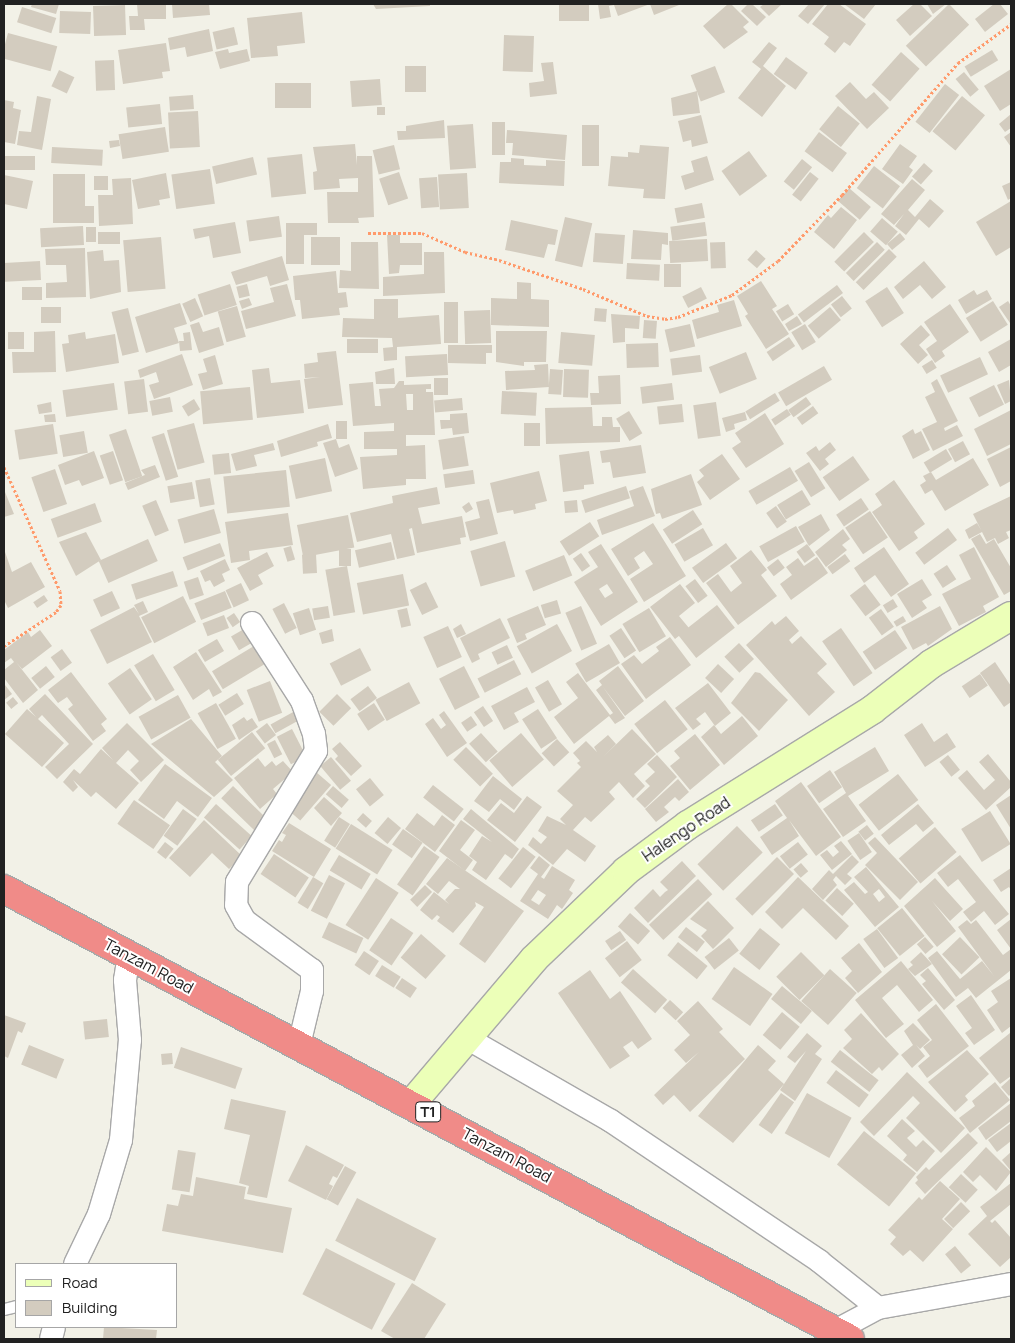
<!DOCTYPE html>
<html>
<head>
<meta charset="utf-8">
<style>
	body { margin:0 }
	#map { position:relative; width:1015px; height:1343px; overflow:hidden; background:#f2f1e7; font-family:Manrope,sans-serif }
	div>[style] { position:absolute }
	.building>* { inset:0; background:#d3ccbf; transform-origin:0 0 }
	.path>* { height:3px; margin-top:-1.5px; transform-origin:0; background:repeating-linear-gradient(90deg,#ff9a6b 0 2.5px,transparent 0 5px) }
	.roads { filter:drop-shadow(1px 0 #a8a8a8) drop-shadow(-1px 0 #a8a8a8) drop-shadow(0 1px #a8a8a8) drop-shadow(0 -1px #a8a8a8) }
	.lane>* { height:11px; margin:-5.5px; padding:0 5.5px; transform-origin:5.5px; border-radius:5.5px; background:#fff }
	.street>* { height:22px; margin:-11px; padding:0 11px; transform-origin:11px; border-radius:11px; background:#fff }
	.secondary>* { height:28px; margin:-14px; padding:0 14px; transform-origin:14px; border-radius:14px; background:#ecffb8 }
	.highway>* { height:28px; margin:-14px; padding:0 14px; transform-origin:14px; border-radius:14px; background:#f08b88 }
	span { translate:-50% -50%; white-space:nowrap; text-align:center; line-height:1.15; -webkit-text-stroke:4px #fff; paint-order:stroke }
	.shield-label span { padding:1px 4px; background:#fff; border:1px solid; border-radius:4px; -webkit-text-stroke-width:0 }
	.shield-label { font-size:15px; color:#212121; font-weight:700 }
	.street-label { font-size:16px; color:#212121 }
	.frame { position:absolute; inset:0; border:5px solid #212121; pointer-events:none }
	.legend { position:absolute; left:15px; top:1263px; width:162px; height:65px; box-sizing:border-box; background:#fff; border:1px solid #a6a6a6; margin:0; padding:6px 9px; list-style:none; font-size:15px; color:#212121 }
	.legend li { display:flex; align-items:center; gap:10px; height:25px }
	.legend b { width:25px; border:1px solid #a6a6a6 }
</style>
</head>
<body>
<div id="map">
	<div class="building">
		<div style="clip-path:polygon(32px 4px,59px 4px,56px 14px,31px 7px)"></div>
		<div style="clip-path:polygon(137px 4px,166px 4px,166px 19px,144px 19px,145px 30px,130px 30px,129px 16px,138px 16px)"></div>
		<div style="clip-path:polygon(172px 4px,209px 4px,210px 15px,173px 18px)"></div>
		<div style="clip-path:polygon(373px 4px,430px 4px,430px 6px,376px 9px)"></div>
		<div style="left:559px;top:4px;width:30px;height:17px"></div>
		<div style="clip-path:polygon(598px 4px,679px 4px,679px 5px,654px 15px,650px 4px,618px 16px,614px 5px,609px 6px,611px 17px,600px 19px)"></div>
		<div style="clip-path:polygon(728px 4px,731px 4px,749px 22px,743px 27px,748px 32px,724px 49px,703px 26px)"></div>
		<div style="clip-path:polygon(748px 4px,752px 4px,766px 17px,757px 26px,741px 11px)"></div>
		<div style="clip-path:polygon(764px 4px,782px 4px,769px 16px,760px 7px)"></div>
		<div style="clip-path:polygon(809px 4px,825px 4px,808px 24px,798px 16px)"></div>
		<div style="clip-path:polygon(828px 4px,839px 4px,866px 24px,850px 46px,844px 42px,835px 53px,824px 44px,829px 37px,812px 24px)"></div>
		<div style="clip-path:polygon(844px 4px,876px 4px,864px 19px)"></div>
		<div style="clip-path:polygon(914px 4px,920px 4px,932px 16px,910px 36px,896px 20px)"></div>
		<div style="clip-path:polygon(927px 4px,946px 4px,933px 14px)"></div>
		<div style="left:949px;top:4px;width:29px;height:60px;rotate:46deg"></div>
		<div style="clip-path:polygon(994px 4px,1000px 4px,1008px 14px,985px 32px,975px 19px)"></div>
		<div style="left:125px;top:5px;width:30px;height:32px;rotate:88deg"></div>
		<div style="left:22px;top:7px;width:36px;height:16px;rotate:18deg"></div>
		<div style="left:60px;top:11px;width:31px;height:22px;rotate:2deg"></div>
		<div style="clip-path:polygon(302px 12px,305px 43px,277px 46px,278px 56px,251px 58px,247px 18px)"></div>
		<div style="left:234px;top:27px;width:18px;height:22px;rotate:77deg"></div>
		<div style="clip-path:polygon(209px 29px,213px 51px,187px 57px,185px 47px,170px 50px,168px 38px)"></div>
		<div style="left:8px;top:33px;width:51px;height:26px;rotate:15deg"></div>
		<div style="left:504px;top:35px;width:30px;height:36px;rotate:2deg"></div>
		<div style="clip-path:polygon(769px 42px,777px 48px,763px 66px,786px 86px,762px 117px,738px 98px,761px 69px,752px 62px)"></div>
		<div style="clip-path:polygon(166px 43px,170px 71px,162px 72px,163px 78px,123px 84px,118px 50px)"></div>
		<div style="clip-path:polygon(228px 49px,229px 53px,247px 49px,250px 61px,220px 69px,215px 52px)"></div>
		<div style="left:992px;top:50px;width:12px;height:32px;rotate:59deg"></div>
		<div style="left:901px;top:52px;width:25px;height:44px;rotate:42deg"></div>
		<div style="left:786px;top:57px;width:27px;height:21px;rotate:36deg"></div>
		<div style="left:114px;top:60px;width:30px;height:19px;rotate:88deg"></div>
		<div style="clip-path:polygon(553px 62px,557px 94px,530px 97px,529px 83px,544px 81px,541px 63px)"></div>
		<div style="left:405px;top:66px;width:21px;height:26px"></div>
		<div style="left:715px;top:66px;width:28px;height:26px;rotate:69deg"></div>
		<div style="clip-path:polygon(1011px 69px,1011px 104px,1000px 111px,984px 86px)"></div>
		<div style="left:59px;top:70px;width:17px;height:18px;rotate:25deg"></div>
		<div style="left:964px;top:72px;width:23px;height:11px;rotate:50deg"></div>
		<div style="left:380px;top:79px;width:26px;height:30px;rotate:86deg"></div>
		<div style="clip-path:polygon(850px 82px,866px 99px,874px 92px,889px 108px,867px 129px,835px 96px)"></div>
		<div style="left:311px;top:83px;width:25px;height:36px;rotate:90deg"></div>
		<div style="left:945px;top:84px;width:18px;height:48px;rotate:38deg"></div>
		<div style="clip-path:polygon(697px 91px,700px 113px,673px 116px,671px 98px)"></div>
		<div style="left:193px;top:95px;width:14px;height:24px;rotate:86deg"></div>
		<div style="clip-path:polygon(37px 96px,51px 99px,42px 150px,17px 145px,19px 131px,31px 132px)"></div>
		<div style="left:962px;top:96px;width:30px;height:46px;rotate:40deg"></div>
		<div style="clip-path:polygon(4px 100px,14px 102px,13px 108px,21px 110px,15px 144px,4px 142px)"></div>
		<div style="left:160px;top:104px;width:20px;height:34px;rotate:84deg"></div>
		<div style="left:838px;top:106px;width:28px;height:30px;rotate:39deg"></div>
		<div style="left:377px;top:107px;width:8px;height:8px"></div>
		<div style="left:198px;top:111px;width:36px;height:30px;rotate:87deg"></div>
		<div style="clip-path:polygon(1011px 114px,1011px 128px,1005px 132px,999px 124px)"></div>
		<div style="clip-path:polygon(701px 115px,708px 143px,692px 147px,691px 140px,683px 142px,678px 121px)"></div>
		<div style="clip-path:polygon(444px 120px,445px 138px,398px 140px,397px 131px,406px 131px,406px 126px)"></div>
		<div style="left:492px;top:122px;width:13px;height:33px"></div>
		<div style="left:473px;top:124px;width:44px;height:26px;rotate:86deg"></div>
		<div style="left:599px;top:125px;width:41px;height:17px;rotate:90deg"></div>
		<div style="left:165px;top:127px;width:25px;height:47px;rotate:81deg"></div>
		<div style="clip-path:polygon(507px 130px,567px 135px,565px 160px,512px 155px,513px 143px,506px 143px)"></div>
		<div style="left:819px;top:132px;width:35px;height:24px;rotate:37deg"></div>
		<div style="clip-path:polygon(1011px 132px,1011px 147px,1004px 137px)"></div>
		<div style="clip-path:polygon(119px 140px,120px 146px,110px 148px,109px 141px)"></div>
		<div style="clip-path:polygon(355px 144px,357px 165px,357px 156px,372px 156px,374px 217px,358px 218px,359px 223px,328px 223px,327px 192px,358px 192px,358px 178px,339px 179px,340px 188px,314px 190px,313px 172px,317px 171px,313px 147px)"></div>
		<div style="clip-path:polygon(900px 144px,917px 156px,909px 167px,913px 170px,903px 184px,882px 169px)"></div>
		<div style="left:394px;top:145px;width:25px;height:22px;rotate:76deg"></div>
		<div style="clip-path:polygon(640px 145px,669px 147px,665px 199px,643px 198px,644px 189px,608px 186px,611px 156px,628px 157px,628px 152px,639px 153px)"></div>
		<div style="left:52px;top:147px;width:51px;height:16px;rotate:3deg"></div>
		<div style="left:749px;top:151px;width:31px;height:34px;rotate:54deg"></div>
		<div style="left:302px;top:154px;width:40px;height:35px;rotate:84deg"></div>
		<div style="left:35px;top:156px;width:14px;height:31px;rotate:90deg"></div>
		<div style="clip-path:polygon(707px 156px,714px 180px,685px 190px,681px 176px,694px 172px,691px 161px)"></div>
		<div style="left:253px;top:157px;width:18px;height:42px;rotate:77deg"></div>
		<div style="clip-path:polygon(511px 158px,524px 159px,524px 165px,546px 166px,546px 160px,565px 161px,564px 186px,499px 183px,500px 162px,511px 162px)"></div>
		<div style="left:802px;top:159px;width:13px;height:29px;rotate:39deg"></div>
		<div style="left:924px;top:163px;width:12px;height:18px;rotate:42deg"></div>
		<div style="left:874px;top:166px;width:33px;height:28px;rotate:38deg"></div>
		<div style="left:210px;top:169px;width:35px;height:39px;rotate:82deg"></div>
		<div style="left:399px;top:172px;width:28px;height:21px;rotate:71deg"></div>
		<div style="left:810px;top:172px;width:11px;height:29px;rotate:38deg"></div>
		<div style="clip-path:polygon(166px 173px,170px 198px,159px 200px,160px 205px,138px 209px,132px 180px)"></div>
		<div style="left:467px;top:173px;width:35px;height:29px;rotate:87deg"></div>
		<div style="clip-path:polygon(53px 174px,85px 174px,85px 206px,94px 206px,94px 223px,53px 223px)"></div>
		<div style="clip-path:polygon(4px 175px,33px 181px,27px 209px,4px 204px)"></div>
		<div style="left:94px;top:176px;width:14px;height:14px"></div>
		<div style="left:437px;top:177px;width:30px;height:18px;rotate:86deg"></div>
		<div style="clip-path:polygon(131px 178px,133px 224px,99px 226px,98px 195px,113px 195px,112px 179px)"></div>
		<div style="clip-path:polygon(912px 179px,925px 190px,908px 210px,915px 217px,930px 199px,944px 211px,929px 228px,919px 219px,906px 235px,895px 226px,904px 214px,894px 225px,881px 214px)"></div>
		<div style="clip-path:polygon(1011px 182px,1011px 198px,1008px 200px,1002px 186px)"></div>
		<div style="left:849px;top:188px;width:29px;height:17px;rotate:41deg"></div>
		<div style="clip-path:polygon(1011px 201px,1011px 247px,996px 256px,976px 222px)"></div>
		<div style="left:702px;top:203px;width:15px;height:28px;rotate:79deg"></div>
		<div style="clip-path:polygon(841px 207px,857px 220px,834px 249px,814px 232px,828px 215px,831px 218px)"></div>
		<div style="left:279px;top:216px;width:21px;height:33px;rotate:82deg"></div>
		<div style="left:565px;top:217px;width:28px;height:45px;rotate:13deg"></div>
		<div style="left:882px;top:218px;width:21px;height:18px;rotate:41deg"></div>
		<div style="clip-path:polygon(511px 220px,558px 230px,555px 245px,548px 244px,544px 258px,505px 250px)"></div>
		<div style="clip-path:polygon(235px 222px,241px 253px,213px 258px,209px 236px,195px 239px,193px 229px)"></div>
		<div style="left:705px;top:222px;width:14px;height:35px;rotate:82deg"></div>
		<div style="clip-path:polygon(286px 223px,317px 223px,317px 235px,304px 235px,304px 264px,286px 264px)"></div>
		<div style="left:83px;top:226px;width:19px;height:43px;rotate:87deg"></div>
		<div style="left:86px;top:227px;width:10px;height:15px"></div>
		<div style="clip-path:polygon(633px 230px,668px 233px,668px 245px,662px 244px,661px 260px,631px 259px)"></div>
		<div style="left:120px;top:232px;width:12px;height:22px;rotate:90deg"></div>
		<div style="left:864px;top:232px;width:14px;height:42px;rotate:45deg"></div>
		<div style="left:595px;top:233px;width:30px;height:29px;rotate:4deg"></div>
		<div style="left:900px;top:233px;width:8px;height:17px;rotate:50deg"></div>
		<div style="clip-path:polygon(387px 235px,400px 235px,400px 243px,422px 243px,422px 265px,400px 265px,399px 273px,389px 274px)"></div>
		<div style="left:161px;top:237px;width:52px;height:38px;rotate:85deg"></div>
		<div style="left:311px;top:237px;width:29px;height:28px"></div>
		<div style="left:707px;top:239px;width:22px;height:38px;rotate:87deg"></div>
		<div style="clip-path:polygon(351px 242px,378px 242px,379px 289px,339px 288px,340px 270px,351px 271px)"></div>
		<div style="left:725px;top:242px;width:26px;height:15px;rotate:88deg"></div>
		<div style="left:877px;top:242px;width:11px;height:44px;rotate:45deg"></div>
		<div style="clip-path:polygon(85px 248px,86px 297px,46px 298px,46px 283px,67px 282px,66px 265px,46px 265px,45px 249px)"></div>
		<div style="left:889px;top:249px;width:11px;height:47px;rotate:45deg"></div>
		<div style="clip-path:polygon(103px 250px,104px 261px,119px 260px,121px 292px,90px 299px,87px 252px)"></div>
		<div style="left:756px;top:250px;width:13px;height:13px;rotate:42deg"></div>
		<div style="clip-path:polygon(424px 252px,444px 252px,445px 293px,383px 296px,383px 277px,424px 274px)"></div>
		<div style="clip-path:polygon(282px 256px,289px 280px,270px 286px,267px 276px,236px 285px,231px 272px)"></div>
		<div style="left:40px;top:261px;width:19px;height:36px;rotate:87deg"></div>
		<div style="clip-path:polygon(924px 261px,946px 287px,932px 299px,920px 285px,903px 299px,894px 287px)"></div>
		<div style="left:627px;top:263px;width:33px;height:16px;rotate:3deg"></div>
		<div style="left:664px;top:264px;width:17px;height:23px"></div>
		<div style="clip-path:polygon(336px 271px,338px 293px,346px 292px,348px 307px,339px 308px,340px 315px,302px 319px,300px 300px,295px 300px,293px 276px)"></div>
		<div style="clip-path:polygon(761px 281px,777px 306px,772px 309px,789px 334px,766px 349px,745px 316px,748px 314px,737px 296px)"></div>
		<div style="clip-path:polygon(517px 282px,531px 283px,531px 299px,549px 300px,549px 327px,491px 325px,491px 298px,517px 299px)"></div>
		<div style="left:230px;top:284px;width:22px;height:34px;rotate:72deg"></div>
		<div style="left:247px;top:284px;width:12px;height:11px;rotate:76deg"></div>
		<div style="clip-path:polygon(287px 284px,296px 316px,246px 329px,241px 311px,274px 302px,270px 288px)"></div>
		<div style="left:837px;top:285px;width:10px;height:49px;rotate:53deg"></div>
		<div style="left:42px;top:287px;width:13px;height:20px;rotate:90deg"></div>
		<div style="left:701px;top:287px;width:13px;height:21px;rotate:63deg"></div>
		<div style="left:887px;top:287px;width:31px;height:26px;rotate:57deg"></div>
		<div style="clip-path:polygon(974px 290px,977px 295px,987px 290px,992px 299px,966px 314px,958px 300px)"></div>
		<div style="left:842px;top:296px;width:16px;height:14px;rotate:52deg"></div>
		<div style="left:195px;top:298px;width:20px;height:14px;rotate:66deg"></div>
		<div style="clip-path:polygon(249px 298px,252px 305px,242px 309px,239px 301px)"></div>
		<div style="clip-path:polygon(374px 299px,398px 299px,398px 318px,439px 315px,441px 344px,397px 347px,397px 360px,384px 361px,383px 348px,393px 347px,392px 338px,342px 337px,343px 318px,374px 319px)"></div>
		<div style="clip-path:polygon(734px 300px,742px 326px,697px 339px,692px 320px,719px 312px,717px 305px)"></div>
		<div style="left:993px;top:301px;width:28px;height:32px;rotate:58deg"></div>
		<div style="clip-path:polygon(1008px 301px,1011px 306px,1010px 323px,999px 307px)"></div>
		<div style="left:444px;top:302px;width:14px;height:41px"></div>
		<div style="clip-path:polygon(180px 303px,187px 324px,174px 328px,179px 343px,146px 353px,135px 317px)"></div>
		<div style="left:788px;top:304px;width:12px;height:14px;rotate:59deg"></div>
		<div style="clip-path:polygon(950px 304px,969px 332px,942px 351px,945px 356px,935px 363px,926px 349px,937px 341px,924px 322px)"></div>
		<div style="left:237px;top:306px;width:32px;height:20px;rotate:74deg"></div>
		<div style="left:41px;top:307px;width:20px;height:16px"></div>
		<div style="left:830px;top:307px;width:17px;height:29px;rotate:50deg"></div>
		<div style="left:128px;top:308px;width:45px;height:17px;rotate:76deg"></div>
		<div style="left:595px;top:308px;width:12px;height:13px;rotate:5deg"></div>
		<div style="left:490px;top:310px;width:33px;height:26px;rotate:88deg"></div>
		<div style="clip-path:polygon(611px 314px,640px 316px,639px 329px,625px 328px,625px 342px,613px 343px)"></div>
		<div style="clip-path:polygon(797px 316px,802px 324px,789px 331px,785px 324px)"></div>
		<div style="left:644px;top:320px;width:13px;height:18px;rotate:4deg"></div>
		<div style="clip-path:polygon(199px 322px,203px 332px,219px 327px,224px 345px,199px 353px,190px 325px)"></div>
		<div style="left:690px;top:324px;width:23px;height:26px;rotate:77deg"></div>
		<div style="left:805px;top:324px;width:21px;height:16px;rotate:59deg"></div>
		<div style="clip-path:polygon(921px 325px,930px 335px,919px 345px,928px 355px,918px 364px,900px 344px)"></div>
		<div style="clip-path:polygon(55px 331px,56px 372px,13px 373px,12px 352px,34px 352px,34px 332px)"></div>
		<div style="clip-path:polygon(496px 331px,547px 331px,546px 362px,524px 362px,524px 366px,496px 362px)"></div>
		<div style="left:24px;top:332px;width:17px;height:16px;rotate:90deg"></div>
		<div style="clip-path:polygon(85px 332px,86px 339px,115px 334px,119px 363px,66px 372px,62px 344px,69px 343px,68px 335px)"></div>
		<div style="clip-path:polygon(190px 332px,192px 350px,180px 351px,179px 341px,184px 341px,183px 333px)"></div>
		<div style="left:561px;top:332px;width:34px;height:31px;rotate:5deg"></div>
		<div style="left:789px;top:337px;width:11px;height:27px;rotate:56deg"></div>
		<div style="left:347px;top:339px;width:31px;height:14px"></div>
		<div style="clip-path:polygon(1011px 339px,1011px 365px,999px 372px,988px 352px)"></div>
		<div style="left:658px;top:343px;width:24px;height:32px;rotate:88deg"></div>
		<div style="clip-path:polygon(448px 345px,492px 345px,492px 353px,486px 353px,486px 364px,448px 363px)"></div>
		<div style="clip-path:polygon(336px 351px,343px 405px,308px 409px,304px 379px,320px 377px,305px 378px,304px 364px,318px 362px,317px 353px)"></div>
		<div style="left:746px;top:352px;width:29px;height:40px;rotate:68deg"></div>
		<div style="clip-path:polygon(182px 354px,193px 385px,154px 399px,149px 385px,159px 382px,156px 372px,140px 378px,138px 370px)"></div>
		<div style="left:447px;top:354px;width:21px;height:42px;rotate:87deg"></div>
		<div style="clip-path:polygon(215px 355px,223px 384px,203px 390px,198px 374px,207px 372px,203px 359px)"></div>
		<div style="left:700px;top:355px;width:17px;height:30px;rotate:83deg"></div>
		<div style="left:980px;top:357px;width:19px;height:44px;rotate:65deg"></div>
		<div style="left:932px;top:360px;width:9px;height:12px;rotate:58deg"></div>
		<div style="clip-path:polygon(548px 364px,549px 387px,506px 390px,505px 371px,535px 370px,534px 365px)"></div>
		<div style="left:824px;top:366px;width:16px;height:53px;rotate:60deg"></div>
		<div style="clip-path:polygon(269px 368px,271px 383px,300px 380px,304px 413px,257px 418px,252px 370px)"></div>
		<div style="clip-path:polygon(394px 368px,395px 384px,376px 384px,375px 372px)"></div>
		<div style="left:550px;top:369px;width:13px;height:25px;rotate:4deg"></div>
		<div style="left:564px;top:369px;width:25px;height:28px;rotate:2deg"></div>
		<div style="clip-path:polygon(620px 375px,621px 404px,591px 405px,590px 393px,599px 393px,598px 376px)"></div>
		<div style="left:434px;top:378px;width:14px;height:17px"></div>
		<div style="left:144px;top:379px;width:33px;height:20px;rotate:83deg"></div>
		<div style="clip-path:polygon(937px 379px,958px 421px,944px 428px,945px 431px,957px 425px,963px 436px,933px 451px,922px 429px,937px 422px,925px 397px,935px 392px,931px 383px)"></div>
		<div style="clip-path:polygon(1009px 380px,1011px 401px,1005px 404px,997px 385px)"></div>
		<div style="clip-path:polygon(evenodd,399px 381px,404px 381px,404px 385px,431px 384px,431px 389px,426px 389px,426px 392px,433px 392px,435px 435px,406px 435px,406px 446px,425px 445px,426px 479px,406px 479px,406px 485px,363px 489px,360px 457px,397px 455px,397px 449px,364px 449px,364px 432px,394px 431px,394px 423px,353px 426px,349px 384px,373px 382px,375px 406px,381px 406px,379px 389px,394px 388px,399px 381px,406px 394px,413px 394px,413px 410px,407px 410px,406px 394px)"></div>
		<div style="left:114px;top:383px;width:27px;height:52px;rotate:82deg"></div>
		<div style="left:672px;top:383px;width:17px;height:32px;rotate:83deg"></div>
		<div style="left:994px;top:385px;width:22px;height:28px;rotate:63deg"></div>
		<div style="left:250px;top:387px;width:33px;height:50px;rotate:85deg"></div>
		<div style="left:502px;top:391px;width:35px;height:23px;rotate:3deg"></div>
		<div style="left:775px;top:393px;width:9px;height:35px;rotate:58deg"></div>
		<div style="left:170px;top:397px;width:15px;height:21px;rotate:79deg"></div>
		<div style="left:806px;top:397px;width:9px;height:22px;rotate:54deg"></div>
		<div style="left:462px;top:398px;width:12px;height:28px;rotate:85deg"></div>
		<div style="left:194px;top:399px;width:12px;height:14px;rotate:59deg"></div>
		<div style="clip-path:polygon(51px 402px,52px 412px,39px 414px,37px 405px)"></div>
		<div style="left:716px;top:402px;width:34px;height:23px;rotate:82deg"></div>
		<div style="left:682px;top:404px;width:18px;height:25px;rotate:84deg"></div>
		<div style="left:813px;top:406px;width:9px;height:20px;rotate:54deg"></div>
		<div style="clip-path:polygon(592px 407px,593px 426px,602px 426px,602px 417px,612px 417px,613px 427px,620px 427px,620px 442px,546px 444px,545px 408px)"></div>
		<div style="left:787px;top:409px;width:7px;height:19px;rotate:56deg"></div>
		<div style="clip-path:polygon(1011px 410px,1011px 444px,987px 456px,974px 429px)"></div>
		<div style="left:629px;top:411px;width:26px;height:15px;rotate:59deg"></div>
		<div style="clip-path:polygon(745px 412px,747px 420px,734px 424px,735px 429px,726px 432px,722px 418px)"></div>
		<div style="clip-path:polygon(467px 413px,469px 433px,453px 435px,452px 428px,441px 429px,440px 420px,450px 420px,450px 414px)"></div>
		<div style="clip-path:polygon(765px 413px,784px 444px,746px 468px,732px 448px,741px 442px,735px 433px)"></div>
		<div style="clip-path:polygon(55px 414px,56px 422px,45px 422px,44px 415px)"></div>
		<div style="left:336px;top:421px;width:11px;height:18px"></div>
		<div style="left:194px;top:423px;width:41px;height:28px;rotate:75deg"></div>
		<div style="left:524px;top:423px;width:16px;height:23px"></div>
		<div style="left:53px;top:424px;width:30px;height:39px;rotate:81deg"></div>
		<div style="clip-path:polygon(328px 424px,332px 438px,317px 442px,318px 446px,281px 457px,277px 441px)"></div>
		<div style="left:126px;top:429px;width:50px;height:18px;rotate:71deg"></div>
		<div style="clip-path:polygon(913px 429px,915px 434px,921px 431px,930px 450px,913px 459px,902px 436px)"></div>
		<div style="left:84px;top:431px;width:22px;height:25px;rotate:80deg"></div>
		<div style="left:164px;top:433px;width:46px;height:13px;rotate:72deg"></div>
		<div style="left:464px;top:436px;width:30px;height:26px;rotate:81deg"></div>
		<div style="clip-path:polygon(336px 439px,339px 448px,349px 444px,358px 469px,335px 477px,323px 443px)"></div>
		<div style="left:963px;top:441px;width:15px;height:17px;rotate:62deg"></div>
		<div style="clip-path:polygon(830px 442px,836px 450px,825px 459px,829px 464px,820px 471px,806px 453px,816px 446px,819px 451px)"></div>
		<div style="clip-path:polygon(273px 443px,275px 450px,254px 455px,257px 466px,236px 471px,231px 454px)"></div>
		<div style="clip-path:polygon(641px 445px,646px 473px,613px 478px,610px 462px,602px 463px,600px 451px)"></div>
		<div style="clip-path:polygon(1011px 447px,1011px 481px,1000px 487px,987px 459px)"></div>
		<div style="left:946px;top:449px;width:12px;height:26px;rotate:59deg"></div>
		<div style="clip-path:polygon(94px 451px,104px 478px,82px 486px,79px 480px,65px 485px,58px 465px)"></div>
		<div style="left:113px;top:451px;width:31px;height:14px;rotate:71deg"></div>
		<div style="clip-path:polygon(589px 451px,594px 484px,584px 485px,584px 489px,563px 492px,559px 455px)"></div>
		<div style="left:229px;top:453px;width:20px;height:17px;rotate:84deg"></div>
		<div style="clip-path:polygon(722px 454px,740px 479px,710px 500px,697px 482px,704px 476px,699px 470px)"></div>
		<div style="left:853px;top:456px;width:29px;height:37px;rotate:55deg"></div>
		<div style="left:325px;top:458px;width:34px;height:37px;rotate:78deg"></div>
		<div style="clip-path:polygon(973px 458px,989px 485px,945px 511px,932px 490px,925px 494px,920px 485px,926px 481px,923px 476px,931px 472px,936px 480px)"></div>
		<div style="left:809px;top:462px;width:31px;height:17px;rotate:58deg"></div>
		<div style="clip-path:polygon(155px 465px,160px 477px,128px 490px,125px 483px,145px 475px,141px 470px)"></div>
		<div style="left:790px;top:467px;width:16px;height:48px;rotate:60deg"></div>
		<div style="left:55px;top:469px;width:37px;height:25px;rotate:71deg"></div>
		<div style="left:286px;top:470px;width:37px;height:63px;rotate:84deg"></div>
		<div style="left:473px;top:470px;width:14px;height:30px;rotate:82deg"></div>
		<div style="clip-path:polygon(539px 471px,547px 501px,535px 504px,536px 509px,514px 514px,513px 510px,497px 513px,490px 483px)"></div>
		<div style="clip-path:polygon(691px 474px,702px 505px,662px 519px,660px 513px,656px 514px,651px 489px)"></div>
		<div style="left:210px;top:478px;width:27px;height:15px;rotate:80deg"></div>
		<div style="clip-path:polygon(894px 480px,925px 524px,914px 532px,918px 538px,899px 551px,872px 512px,882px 505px,875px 494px)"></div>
		<div style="left:192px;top:482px;width:17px;height:25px;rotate:80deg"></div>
		<div style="left:626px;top:486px;width:13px;height:47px;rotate:72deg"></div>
		<div style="clip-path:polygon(643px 486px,655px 516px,602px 535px,597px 520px,634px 506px,629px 491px)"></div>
		<div style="clip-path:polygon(437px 487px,440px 504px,418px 508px,422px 524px,462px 516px,466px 537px,460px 538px,461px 544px,417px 553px,412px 528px,409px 529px,415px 555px,397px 559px,391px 534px,357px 542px,350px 513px,393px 503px,392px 496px)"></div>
		<div style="left:802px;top:490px;width:17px;height:29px;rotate:59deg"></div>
		<div style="clip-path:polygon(5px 492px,14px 514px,4px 517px,4px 493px)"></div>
		<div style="clip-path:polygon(1011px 496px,1011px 530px,1006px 532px,1009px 538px,998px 544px,995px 538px,987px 542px,982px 532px,969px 539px,965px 530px,977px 523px,981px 530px,973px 514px)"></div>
		<div style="left:861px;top:498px;width:14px;height:30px;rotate:56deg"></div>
		<div style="clip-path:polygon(489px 499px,498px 534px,470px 541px,465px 522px,480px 518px,476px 502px)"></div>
		<div style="left:156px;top:500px;width:33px;height:15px;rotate:67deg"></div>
		<div style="left:577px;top:500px;width:12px;height:13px;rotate:85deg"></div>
		<div style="clip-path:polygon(469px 502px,473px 509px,466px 513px,462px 507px)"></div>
		<div style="left:95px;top:503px;width:20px;height:47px;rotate:70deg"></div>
		<div style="left:776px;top:506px;width:19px;height:12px;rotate:55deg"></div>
		<div style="left:214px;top:509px;width:25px;height:38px;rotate:74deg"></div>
		<div style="left:693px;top:510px;width:17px;height:36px;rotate:57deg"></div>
		<div style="left:870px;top:511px;width:32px;height:30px;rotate:56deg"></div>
		<div style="clip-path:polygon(288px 513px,293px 545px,249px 551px,250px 560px,231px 563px,225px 522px)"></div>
		<div style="clip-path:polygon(821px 514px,830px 530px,809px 546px,798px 527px)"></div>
		<div style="left:348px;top:515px;width:33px;height:52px;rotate:79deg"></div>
		<div style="left:590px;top:522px;width:17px;height:36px;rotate:57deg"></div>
		<div style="clip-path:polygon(653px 523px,686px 576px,644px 602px,630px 579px,653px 564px,644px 551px,634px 558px,640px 568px,628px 576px,611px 549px)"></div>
		<div style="left:796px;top:526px;width:18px;height:42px;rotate:61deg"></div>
		<div style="left:703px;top:528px;width:20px;height:33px;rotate:60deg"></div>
		<div style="left:948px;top:528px;width:15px;height:41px;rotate:53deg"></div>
		<div style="clip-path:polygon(843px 529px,850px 539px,842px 545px,847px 550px,826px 567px,815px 552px)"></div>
		<div style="clip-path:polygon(86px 532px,101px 560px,76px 576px,59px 542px)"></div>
		<div style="clip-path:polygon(980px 534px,986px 544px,994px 539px,1011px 568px,1011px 591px,1004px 595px,971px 539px)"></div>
		<div style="left:148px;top:539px;width:24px;height:54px;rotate:66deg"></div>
		<div style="left:505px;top:541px;width:37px;height:36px;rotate:74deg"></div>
		<div style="left:391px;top:542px;width:18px;height:37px;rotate:77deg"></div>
		<div style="left:220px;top:543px;width:14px;height:40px;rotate:69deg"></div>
		<div style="left:726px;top:543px;width:19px;height:42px;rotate:54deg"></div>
		<div style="clip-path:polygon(evenodd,601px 544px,638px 602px,601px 626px,574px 582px,598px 567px,588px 552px,601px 544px,607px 584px,613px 593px,605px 598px,599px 589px,607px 584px)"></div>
		<div style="left:807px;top:544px;width:14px;height:13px;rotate:54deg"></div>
		<div style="left:291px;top:546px;width:14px;height:8px;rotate:73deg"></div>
		<div style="clip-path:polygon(884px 547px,909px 584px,891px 597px,875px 575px,864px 583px,854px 568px)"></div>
		<div style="clip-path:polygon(974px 547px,999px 597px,983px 606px,986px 612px,959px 626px,942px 594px,971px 579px,959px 555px)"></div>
		<div style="clip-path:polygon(4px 549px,12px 572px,31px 562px,45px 587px,8px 608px,4px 600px)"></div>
		<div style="left:339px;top:549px;width:12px;height:17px"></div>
		<div style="clip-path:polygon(751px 550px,767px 570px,761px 575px,777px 596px,738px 625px,706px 583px,718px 574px,731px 592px,742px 583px,730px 566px)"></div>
		<div style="clip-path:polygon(267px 552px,274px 566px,258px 575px,263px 584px,250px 591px,237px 568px)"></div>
		<div style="left:581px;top:553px;width:16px;height:10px;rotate:55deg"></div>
		<div style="left:316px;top:554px;width:19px;height:14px;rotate:87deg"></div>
		<div style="left:845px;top:554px;width:9px;height:22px;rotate:54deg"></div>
		<div style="left:564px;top:555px;width:22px;height:42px;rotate:68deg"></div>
		<div style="clip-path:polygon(817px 557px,828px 573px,791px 600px,780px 584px,792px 575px,786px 567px,798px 558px,804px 566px)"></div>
		<div style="clip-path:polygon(225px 559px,230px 570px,222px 574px,225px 581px,214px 587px,210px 580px,205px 582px,200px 571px)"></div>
		<div style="left:778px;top:559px;width:11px;height:14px;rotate:52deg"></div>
		<div style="left:947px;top:565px;width:17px;height:16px;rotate:57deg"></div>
		<div style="left:347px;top:566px;width:47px;height:22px;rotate:80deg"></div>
		<div style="left:173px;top:571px;width:16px;height:44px;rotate:72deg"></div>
		<div style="left:403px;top:574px;width:32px;height:47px;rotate:79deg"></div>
		<div style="left:198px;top:577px;width:19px;height:15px;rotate:72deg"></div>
		<div style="left:695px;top:579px;width:21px;height:12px;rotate:53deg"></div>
		<div style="clip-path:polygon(922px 579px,932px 595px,922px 601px,927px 608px,912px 618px,897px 594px)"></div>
		<div style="left:426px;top:582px;width:28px;height:18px;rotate:64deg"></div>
		<div style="left:241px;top:583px;width:19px;height:17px;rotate:65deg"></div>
		<div style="clip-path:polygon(680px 584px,695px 603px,679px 616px,689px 628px,675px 639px,650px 607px)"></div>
		<div style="left:865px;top:584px;width:26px;height:19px;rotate:53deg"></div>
		<div style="left:112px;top:591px;width:19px;height:21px;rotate:65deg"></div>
		<div style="left:225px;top:591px;width:18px;height:33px;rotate:68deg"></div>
		<div style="left:44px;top:595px;width:7px;height:13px;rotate:56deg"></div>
		<div style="left:183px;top:596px;width:29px;height:47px;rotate:63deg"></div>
		<div style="left:893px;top:599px;width:9px;height:12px;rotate:58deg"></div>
		<div style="left:557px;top:600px;width:14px;height:17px;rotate:73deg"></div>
		<div style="clip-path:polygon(143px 601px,148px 612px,139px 616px,152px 642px,107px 664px,90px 630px,134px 607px,139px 614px,134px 605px)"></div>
		<div style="left:284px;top:603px;width:28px;height:13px;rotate:63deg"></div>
		<div style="left:717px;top:605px;width:29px;height:49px;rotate:52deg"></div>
		<div style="left:328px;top:606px;width:12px;height:16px;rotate:81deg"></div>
		<div style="clip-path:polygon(538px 606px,546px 625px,525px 634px,527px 639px,517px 643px,507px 619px)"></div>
		<div style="left:581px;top:606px;width:41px;height:17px;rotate:67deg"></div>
		<div style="clip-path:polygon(940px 606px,952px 629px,928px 646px,926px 643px,913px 650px,901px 627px)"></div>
		<div style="left:309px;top:608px;width:23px;height:17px;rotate:72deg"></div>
		<div style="left:407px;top:608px;width:18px;height:10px;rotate:77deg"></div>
		<div style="left:649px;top:608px;width:33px;height:31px;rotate:59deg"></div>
		<div style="left:881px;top:609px;width:22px;height:15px;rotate:54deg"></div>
		<div style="left:234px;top:613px;width:11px;height:9px;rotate:56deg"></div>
		<div style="left:224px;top:615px;width:14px;height:23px;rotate:69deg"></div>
		<div style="clip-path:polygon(786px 616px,799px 631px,789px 640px,792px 644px,801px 636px,827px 664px,817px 673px,835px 692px,809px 716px,746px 645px,772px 621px,775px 625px)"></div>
		<div style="left:903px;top:616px;width:6px;height:11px;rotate:59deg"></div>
		<div style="clip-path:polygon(500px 618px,510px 638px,478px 654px,480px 659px,472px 663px,460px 638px)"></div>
		<div style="clip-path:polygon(461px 624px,466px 634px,457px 638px,453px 629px)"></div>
		<div style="left:557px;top:624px;width:31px;height:46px;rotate:61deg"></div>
		<div style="left:448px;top:626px;width:34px;height:27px;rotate:66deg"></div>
		<div style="left:621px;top:628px;width:27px;height:14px;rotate:56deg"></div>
		<div style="left:841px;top:628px;width:55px;height:23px;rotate:55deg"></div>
		<div style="left:244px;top:629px;width:16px;height:15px;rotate:60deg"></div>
		<div style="clip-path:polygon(332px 629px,334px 641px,322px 644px,319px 633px)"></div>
		<div style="clip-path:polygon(40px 630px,52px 646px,22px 669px,16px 662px,38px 690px,23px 703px,4px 678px,4px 670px,14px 662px,11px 658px,4px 663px,4px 650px,28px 632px,31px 637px)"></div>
		<div style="left:895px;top:630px;width:22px;height:39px;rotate:56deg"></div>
		<div style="clip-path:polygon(670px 637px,691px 665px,646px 699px,621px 664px,634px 655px,642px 664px,659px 651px,656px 647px)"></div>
		<div style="left:217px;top:639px;width:14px;height:22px;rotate:60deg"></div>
		<div style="left:739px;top:643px;width:22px;height:20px;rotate:47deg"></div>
		<div style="left:609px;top:644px;width:22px;height:39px;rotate:60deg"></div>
		<div style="left:507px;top:645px;width:14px;height:17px;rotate:65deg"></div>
		<div style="left:254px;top:646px;width:21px;height:49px;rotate:59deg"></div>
		<div style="left:360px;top:648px;width:25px;height:34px;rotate:63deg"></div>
		<div style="left:62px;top:649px;width:17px;height:14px;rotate:54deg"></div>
		<div style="clip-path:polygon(196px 652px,222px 692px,213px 697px,209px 689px,193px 700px,173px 667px)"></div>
		<div style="left:153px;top:654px;width:42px;height:22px;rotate:59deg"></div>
		<div style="left:514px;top:660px;width:16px;height:41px;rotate:63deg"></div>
		<div style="clip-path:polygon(995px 662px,1011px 686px,1011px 702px,1004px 707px,980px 673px)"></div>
		<div style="left:718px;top:664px;width:22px;height:19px;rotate:43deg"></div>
		<div style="left:46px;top:666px;width:14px;height:19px;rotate:51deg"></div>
		<div style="left:464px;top:666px;width:35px;height:28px;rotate:63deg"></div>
		<div style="clip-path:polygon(618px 666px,644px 701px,625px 716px,603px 687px,625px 718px,615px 724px,609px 716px,574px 744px,554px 717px,578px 698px,566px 682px,578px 673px,610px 715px,613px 713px,596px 690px,602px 685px,599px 681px)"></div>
		<div style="left:130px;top:668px;width:38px;height:27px;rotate:55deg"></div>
		<div style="clip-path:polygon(71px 672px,107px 719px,101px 724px,106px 731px,93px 741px,68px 709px,73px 705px,67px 697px,58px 703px,48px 690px)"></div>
		<div style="clip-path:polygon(755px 672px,760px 673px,788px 700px,759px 731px,731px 703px)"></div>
		<div style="left:980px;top:674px;width:14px;height:22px;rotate:56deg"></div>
		<div style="left:548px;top:680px;width:28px;height:15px;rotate:60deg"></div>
		<div style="left:270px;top:681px;width:34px;height:25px;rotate:69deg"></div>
		<div style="left:409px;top:682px;width:24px;height:38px;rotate:62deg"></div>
		<div style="clip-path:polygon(708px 683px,731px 713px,715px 726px,705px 712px,696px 719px,701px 724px,693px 730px,675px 708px)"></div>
		<div style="clip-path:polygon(5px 685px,12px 694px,4px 700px,4px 686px)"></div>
		<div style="left:368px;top:686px;width:15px;height:22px;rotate:53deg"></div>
		<div style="clip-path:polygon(527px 687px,535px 702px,514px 713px,519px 722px,504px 730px,491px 706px)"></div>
		<div style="left:237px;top:693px;width:13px;height:22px;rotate:58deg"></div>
		<div style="clip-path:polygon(45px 694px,93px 744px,57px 779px,45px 767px,69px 744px,42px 715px,38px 719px,64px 743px,42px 767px,5px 734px,27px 709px,36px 717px,29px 709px)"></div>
		<div style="left:337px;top:694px;width:20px;height:25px;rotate:45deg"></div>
		<div style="left:178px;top:695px;width:26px;height:45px;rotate:61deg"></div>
		<div style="left:13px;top:697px;width:8px;height:9px;rotate:50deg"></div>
		<div style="left:665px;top:700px;width:37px;height:39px;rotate:52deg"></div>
		<div style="left:216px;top:703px;width:41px;height:21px;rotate:61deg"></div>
		<div style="left:374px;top:703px;width:20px;height:20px;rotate:57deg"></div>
		<div style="left:483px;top:706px;width:18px;height:11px;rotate:56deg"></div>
		<div style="left:538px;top:709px;width:35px;height:19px;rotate:57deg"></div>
		<div style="left:295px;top:711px;width:10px;height:28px;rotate:61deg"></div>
		<div style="clip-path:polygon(444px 711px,467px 743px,447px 757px,425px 724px,433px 718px,441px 729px,446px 725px,439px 715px)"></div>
		<div style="left:471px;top:716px;width:11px;height:12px;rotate:56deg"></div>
		<div style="clip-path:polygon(742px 716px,758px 736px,724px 765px,701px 737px,714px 725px,721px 734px)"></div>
		<div style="clip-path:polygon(244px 717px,247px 721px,252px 718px,258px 727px,239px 740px,232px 725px)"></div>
		<div style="clip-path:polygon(191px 719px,222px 756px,215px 762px,233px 780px,214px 797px,151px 744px)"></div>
		<div style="clip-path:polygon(127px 723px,164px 760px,141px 782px,130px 770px,139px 761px,128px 750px,116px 763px,139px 783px,116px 809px,96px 792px,91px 797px,73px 780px,78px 787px,73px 792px,63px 782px,74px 769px,80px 774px,101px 749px,113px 760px,102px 748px)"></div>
		<div style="left:267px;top:723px;width:15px;height:14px;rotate:53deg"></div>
		<div style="clip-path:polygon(922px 723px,934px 742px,947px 733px,956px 747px,925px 767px,904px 735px)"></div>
		<div style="left:292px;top:729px;width:31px;height:17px;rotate:63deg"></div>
		<div style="clip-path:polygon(632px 729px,656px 754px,634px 774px,645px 786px,633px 798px,619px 782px,609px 792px,615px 799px,591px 822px,585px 817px,573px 830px,596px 846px,585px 862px,567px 849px,553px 865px,528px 845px,533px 837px,541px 844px,547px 837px,538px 831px,547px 816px,566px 825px,560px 819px,573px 805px,557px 791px,581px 767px,577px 763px,580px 761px,573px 753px,586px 741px,597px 752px,594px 747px,608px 735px,616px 744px,603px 757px)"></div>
		<div style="left:252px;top:732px;width:21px;height:44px;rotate:51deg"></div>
		<div style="left:481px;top:733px;width:25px;height:16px;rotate:48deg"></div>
		<div style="left:521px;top:733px;width:35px;height:42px;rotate:49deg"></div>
		<div style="clip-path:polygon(695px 734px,720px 765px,690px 790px,670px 766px,680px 758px,674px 751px)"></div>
		<div style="left:557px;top:739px;width:18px;height:21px;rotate:47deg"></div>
		<div style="left:275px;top:740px;width:16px;height:9px;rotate:63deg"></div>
		<div style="clip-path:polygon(340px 742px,362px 766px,351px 776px,335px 759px,338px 756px,332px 749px)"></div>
		<div style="left:466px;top:747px;width:38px;height:18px;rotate:45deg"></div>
		<div style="clip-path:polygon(875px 747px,889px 771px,848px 796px,866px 821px,843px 837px,823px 809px,846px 793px,834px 772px)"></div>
		<div style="clip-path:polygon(988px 754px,1011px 782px,1011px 787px,986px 810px,958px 778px,967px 770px,984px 790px,995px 780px,979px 762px)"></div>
		<div style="clip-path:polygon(657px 755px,677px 777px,645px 808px,636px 799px,650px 786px,645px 781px,655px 772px,647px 764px)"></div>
		<div style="left:948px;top:755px;width:19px;height:11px;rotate:51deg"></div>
		<div style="left:331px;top:757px;width:31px;height:14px;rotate:50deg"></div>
		<div style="clip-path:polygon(258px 758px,265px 767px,272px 761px,276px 766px,283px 761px,293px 772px,273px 789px,277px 794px,260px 809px,234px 778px)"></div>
		<div style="clip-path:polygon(165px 764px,212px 798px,198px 817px,177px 801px,164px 819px,138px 800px)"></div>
		<div style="left:830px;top:770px;width:21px;height:28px;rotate:55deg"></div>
		<div style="left:316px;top:772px;width:20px;height:47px;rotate:41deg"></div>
		<div style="left:898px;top:774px;width:33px;height:50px;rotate:52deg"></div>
		<div style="clip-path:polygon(493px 776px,522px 799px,514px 810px,500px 799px,489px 812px,474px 801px)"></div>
		<div style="left:370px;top:778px;width:22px;height:18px;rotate:51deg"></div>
		<div style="clip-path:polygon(678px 779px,689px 792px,679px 801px,675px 797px,664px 807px,669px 812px,656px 822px,645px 809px)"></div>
		<div style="clip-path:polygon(801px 782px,841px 837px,816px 856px,789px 820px,799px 836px,772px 855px,760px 837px,787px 818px,775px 801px)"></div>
		<div style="left:433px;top:785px;width:39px;height:16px;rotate:38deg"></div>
		<div style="left:233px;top:786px;width:46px;height:17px;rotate:44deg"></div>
		<div style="left:333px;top:786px;width:21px;height:11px;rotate:41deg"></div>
		<div style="clip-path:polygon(1011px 795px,1011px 829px,996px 805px)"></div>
		<div style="clip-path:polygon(527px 796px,542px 807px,515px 842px,487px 820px,501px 803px,514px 813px)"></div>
		<div style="clip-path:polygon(324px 797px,342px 813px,331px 826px,314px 808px)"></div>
		<div style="left:134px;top:800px;width:44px;height:29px;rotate:35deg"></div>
		<div style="left:216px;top:804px;width:48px;height:18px;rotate:42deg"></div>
		<div style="left:775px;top:804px;width:14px;height:29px;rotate:56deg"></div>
		<div style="clip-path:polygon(918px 804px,934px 823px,923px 832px,916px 824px,889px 845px,881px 835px)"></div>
		<div style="left:183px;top:809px;width:17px;height:33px;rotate:36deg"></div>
		<div style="clip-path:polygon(471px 809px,519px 849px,512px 859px,505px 854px,486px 880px,472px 870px,477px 862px,469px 856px,482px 836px,492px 842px,463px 819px)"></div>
		<div style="left:990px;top:811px;width:39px;height:34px;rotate:58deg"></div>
		<div style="left:363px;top:813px;width:12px;height:9px;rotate:42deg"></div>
		<div style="clip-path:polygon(417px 813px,434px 826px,442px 815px,455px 825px,435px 852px,405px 829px)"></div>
		<div style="left:339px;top:817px;width:13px;height:28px;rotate:32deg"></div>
		<div style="left:388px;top:817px;width:17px;height:21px;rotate:40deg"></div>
		<div style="clip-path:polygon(204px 820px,242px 856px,229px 869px,212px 853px,190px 877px,169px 858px)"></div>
		<div style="clip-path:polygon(461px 820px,475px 830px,460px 850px,473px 860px,465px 871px,439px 851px)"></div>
		<div style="clip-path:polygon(289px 823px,331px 849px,314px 877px,272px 851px,279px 840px,282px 842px,286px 835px,282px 833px)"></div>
		<div style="left:351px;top:824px;width:49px;height:29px;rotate:32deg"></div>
		<div style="left:867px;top:825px;width:11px;height:11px;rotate:52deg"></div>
		<div style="left:737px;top:826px;width:37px;height:55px;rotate:46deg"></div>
		<div style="left:935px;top:827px;width:33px;height:48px;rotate:49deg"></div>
		<div style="left:403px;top:829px;width:24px;height:19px;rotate:35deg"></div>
		<div style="left:859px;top:833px;width:23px;height:14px;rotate:56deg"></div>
		<div style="clip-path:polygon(875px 837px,918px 882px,900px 900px,865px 865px,877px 853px,868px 843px)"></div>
		<div style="clip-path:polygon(841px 841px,852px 854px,832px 870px,820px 855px,827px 850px,833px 857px,839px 852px,834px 846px)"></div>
		<div style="left:165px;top:842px;width:11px;height:13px;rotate:38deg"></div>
		<div style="left:798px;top:842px;width:16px;height:23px;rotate:52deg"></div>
		<div style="left:424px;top:846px;width:19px;height:47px;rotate:35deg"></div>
		<div style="left:523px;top:847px;width:16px;height:40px;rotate:38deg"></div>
		<div style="left:274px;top:854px;width:42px;height:24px;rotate:34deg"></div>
		<div style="left:339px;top:855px;width:37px;height:18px;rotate:31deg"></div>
		<div style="clip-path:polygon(852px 855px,859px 862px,847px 874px,852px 878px,845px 885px,836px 876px,833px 880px,837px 885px,823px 900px,812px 889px,829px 870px,833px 874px)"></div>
		<div style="clip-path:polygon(960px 855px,1009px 914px,995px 925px,984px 911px,971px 922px,963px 912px,976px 902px,958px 879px,948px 887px,937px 873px)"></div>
		<div style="clip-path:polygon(evenodd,539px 856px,550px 865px,541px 877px,544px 879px,552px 866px,575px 880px,569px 890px,573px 893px,562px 909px,557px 905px,548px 919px,520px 901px,538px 874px,530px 868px,539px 856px,538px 890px,546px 895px,539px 905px,531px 900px,538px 890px)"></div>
		<div style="left:777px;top:857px;width:24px;height:59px;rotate:45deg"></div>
		<div style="clip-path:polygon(447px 858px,524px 911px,485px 963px,459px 944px,484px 907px,475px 902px,476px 906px,453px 933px,437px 921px,440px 917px,437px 915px,432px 920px,420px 910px,434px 892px,449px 904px,445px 900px,455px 889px,460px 889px,449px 881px,438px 894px,426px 884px)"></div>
		<div style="clip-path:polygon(682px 861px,696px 876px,648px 923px,634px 908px,653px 889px,660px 897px,665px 892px,668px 890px,660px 882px)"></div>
		<div style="left:801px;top:863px;width:11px;height:10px;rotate:49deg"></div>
		<div style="clip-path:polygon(evenodd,866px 867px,899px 907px,875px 927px,844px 890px,854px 882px,865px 894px,868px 892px,854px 877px,866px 867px,879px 889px,885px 897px,879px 902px,873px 894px,879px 889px)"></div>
		<div style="clip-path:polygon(1011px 868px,1011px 890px,1009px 887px,1001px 892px,993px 880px)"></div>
		<div style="left:329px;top:875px;width:18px;height:40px;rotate:27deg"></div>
		<div style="left:313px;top:877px;width:12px;height:30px;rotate:31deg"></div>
		<div style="clip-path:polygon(798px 877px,849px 926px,836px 940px,803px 908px,782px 929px,765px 912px)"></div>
		<div style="left:376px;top:878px;width:27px;height:56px;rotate:33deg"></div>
		<div style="clip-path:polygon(935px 878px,963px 909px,950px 921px,932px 901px,956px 931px,937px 947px,904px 906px)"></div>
		<div style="left:698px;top:879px;width:21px;height:67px;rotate:47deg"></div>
		<div style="left:425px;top:885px;width:10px;height:21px;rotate:45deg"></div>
		<div style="left:837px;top:888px;width:23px;height:17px;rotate:43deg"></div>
		<div style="clip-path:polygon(708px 901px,734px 928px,713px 949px,701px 936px,707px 930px,690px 919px)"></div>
		<div style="left:902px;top:908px;width:36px;height:32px;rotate:51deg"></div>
		<div style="left:630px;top:913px;width:27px;height:18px;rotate:42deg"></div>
		<div style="left:391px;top:918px;width:27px;height:39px;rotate:34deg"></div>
		<div style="clip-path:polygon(1011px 919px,1011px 970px,976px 998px,968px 988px,956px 997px,928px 958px,937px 951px,960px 979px,982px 961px,994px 976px,958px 927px,967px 920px,971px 924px,976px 920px,1003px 955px,1011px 949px,997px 930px)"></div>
		<div style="left:329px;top:922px;width:38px;height:17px;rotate:25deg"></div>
		<div style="left:686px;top:927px;width:24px;height:13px;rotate:38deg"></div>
		<div style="left:760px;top:928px;width:26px;height:33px;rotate:39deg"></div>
		<div style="left:877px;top:929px;width:36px;height:17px;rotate:54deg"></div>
		<div style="left:620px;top:931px;width:11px;height:18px;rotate:56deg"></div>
		<div style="left:421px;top:934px;width:33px;height:31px;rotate:41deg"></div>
		<div style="left:925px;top:937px;width:13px;height:11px;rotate:48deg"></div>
		<div style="left:960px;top:937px;width:28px;height:25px;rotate:46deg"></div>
		<div style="left:729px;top:938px;width:16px;height:31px;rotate:52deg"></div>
		<div style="left:627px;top:941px;width:24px;height:28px;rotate:52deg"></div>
		<div style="left:678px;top:942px;width:38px;height:17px;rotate:39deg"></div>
		<div style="clip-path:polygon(859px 943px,882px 972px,858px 993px,845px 978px,852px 971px,841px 958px)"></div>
		<div style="left:364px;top:951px;width:18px;height:17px;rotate:34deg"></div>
		<div style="left:801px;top:952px;width:33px;height:35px;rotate:45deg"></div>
		<div style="clip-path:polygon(921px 952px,932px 964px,915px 976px,908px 969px,913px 965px,910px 962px)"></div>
		<div style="clip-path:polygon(901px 961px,933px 1000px,919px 1012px,897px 985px,882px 998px,904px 1024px,886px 1038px,855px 1000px)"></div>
		<div style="left:382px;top:965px;width:22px;height:13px;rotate:32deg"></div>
		<div style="left:734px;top:967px;width:47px;height:39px;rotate:35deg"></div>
		<div style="clip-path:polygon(928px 968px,955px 1000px,944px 1010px,922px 984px,926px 981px,920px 975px)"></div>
		<div style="left:633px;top:969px;width:46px;height:18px;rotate:42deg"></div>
		<div style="left:830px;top:969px;width:36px;height:43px;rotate:42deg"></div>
		<div style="clip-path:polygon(590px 970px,610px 999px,620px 991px,652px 1039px,638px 1049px,632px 1041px,623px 1047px,630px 1056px,610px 1069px,558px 993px)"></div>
		<div style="left:402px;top:978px;width:18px;height:12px;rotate:34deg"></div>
		<div style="clip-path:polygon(1011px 978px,1011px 1026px,1002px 1033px,987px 1010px,998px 1002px,991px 991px)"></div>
		<div style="left:782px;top:986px;width:39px;height:17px;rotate:40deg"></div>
		<div style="clip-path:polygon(971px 995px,995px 1030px,974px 1045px,965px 1033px,972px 1028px,956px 1006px)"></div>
		<div style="left:670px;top:1000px;width:18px;height:11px;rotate:43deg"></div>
		<div style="clip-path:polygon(698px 1001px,723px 1029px,719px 1032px,745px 1059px,690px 1112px,674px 1095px,663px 1105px,654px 1095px,699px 1052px,686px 1063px,674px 1050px,690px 1035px,677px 1021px)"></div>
		<div style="clip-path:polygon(936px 1004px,969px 1046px,927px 1078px,918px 1066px,930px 1056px,923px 1047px,932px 1040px,917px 1020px)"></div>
		<div style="left:782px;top:1012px;width:23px;height:30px;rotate:40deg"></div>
		<div style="clip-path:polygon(861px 1013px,899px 1054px,882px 1071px,879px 1067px,872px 1074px,843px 1048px,852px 1039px,844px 1030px)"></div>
		<div style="clip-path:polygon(4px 1015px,26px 1023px,22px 1033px,18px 1031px,8px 1058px,4px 1056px)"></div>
		<div style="left:107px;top:1019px;width:18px;height:24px;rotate:84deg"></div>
		<div style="clip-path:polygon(913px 1023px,930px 1040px,920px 1049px,916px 1045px,925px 1056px,912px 1068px,901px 1055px,913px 1045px,904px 1031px)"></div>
		<div style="clip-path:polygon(807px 1033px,822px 1046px,815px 1054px,822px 1059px,795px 1101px,780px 1090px,784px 1084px,733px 1143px,698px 1116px,758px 1045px,776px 1061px,768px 1070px,784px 1084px,806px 1051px,795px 1063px,787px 1057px)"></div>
		<div style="clip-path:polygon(1010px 1033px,1011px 1076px,1000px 1084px,979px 1058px)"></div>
		<div style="left:29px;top:1045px;width:38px;height:21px;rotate:22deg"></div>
		<div style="left:181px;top:1047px;width:65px;height:22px;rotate:19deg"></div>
		<div style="left:840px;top:1050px;width:49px;height:15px;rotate:38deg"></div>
		<div style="clip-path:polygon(967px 1050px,989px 1074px,965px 1096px,968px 1100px,955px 1112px,928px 1082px)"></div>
		<div style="left:172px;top:1053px;width:11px;height:11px;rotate:85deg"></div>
		<div style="left:836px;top:1070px;width:41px;height:16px;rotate:37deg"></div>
		<div style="clip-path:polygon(907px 1072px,965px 1128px,941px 1153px,906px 1118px,920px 1103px,913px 1096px,874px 1136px,860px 1122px)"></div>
		<div style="clip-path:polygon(1011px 1078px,1011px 1094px,1009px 1096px,1001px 1087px)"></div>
		<div style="clip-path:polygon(995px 1082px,1010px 1100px,970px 1133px,959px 1118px,975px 1106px,972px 1101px)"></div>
		<div style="left:781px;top:1093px;width:16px;height:39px;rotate:35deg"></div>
		<div style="left:807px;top:1093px;width:51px;height:46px;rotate:29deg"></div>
		<div style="clip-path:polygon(231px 1099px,286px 1111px,267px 1198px,247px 1194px,249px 1186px,239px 1183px,250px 1135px,224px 1129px)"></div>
		<div style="clip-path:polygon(1011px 1103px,1011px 1121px,986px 1140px,978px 1128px)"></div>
		<div style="clip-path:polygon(902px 1119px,915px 1131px,907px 1138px,916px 1147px,923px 1140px,935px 1151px,917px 1172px,903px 1160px,907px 1155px,887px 1136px)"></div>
		<div style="clip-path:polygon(1011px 1123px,1011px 1141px,997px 1152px,988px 1140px)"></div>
		<div style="left:864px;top:1131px;width:67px;height:43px;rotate:39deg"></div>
		<div style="clip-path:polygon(968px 1133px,978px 1143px,925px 1194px,915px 1183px,918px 1180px,916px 1177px,926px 1167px,929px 1170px)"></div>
		<div style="clip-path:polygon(306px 1145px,344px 1165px,337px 1178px,333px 1176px,329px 1184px,333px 1186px,326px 1200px,288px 1181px)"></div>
		<div style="clip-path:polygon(986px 1147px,1011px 1172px,996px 1191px,980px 1175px,973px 1182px,963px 1172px)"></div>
		<div style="left:178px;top:1150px;width:18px;height:40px;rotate:9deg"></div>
		<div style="clip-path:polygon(1011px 1152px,1011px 1171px,1002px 1160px)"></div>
		<div style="left:345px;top:1166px;width:13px;height:38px;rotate:29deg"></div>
		<div style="left:961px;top:1174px;width:23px;height:18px;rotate:43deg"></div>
		<div style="clip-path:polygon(196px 1177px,246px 1187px,244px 1199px,292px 1208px,283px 1253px,162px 1231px,167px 1204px,178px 1206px,181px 1194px,193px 1196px)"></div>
		<div style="clip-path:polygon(940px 1181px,960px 1199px,942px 1219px,953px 1229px,923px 1262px,910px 1250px,903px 1256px,890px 1244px,896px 1237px,888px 1230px,919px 1197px,922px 1200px)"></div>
		<div style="clip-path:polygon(1011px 1183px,1011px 1204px,990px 1221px,992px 1223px,995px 1220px,1011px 1238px,1011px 1257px,1000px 1267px,968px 1234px,987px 1216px,980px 1207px)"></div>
		<div style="left:357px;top:1198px;width:89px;height:48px;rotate:27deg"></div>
		<div style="left:961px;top:1202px;width:13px;height:24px;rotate:45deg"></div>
		<div style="left:955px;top:1246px;width:25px;height:13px;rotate:50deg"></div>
		<div style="left:326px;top:1248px;width:78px;height:52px;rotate:27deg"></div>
		<div style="clip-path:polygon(412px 1283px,446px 1304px,424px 1339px,395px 1339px,381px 1331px)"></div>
		<div style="clip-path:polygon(104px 1327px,157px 1330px,156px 1339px,103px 1339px)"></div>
	</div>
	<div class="path">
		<div style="left:368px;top:233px;width:54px"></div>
		<div style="left:422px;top:233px;width:47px;rotate:23.8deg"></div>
		<div style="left:465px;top:252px;width:35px;rotate:13deg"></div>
		<div style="left:499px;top:260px;width:89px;rotate:19deg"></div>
		<div style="left:583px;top:289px;width:69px;rotate:22.9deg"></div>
		<div style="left:647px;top:316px;width:18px;rotate:9deg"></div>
		<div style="left:665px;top:319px;width:13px;rotate:-9deg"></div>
		<div style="left:678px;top:317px;width:58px;rotate:-22.2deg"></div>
		<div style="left:732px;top:295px;width:57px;rotate:-36.5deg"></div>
		<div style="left:778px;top:261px;width:92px;rotate:-45.9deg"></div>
		<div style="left:842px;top:195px;width:176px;rotate:-48.7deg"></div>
		<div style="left:958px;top:63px;width:66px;rotate:-36.3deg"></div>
		<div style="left:4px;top:467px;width:136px;rotate:65.7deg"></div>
		<div style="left:60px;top:591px;width:14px;rotate:86deg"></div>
		<div style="left:61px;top:605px;width:9px;rotate:126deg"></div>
		<div style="left:56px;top:612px;width:62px;rotate:146.8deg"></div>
	</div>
	<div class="roads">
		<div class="lane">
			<div style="left:4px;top:1309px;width:12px;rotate:-14deg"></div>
		</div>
		<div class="street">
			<div style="left:252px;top:623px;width:93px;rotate:57.3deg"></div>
			<div style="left:302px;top:701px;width:35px;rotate:70deg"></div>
			<div style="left:314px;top:734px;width:17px;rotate:83deg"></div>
			<div style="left:316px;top:751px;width:153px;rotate:121.1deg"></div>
			<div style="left:237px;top:882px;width:23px;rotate:92deg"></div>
			<div style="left:236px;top:905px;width:18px;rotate:61deg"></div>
			<div style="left:245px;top:921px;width:83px;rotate:36.2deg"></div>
			<div style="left:312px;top:970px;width:21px;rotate:90deg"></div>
			<div style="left:312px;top:991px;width:56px;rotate:103.5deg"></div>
			<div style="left:465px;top:1037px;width:168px;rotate:29.9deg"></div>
			<div style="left:611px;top:1121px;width:251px;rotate:33.9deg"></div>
			<div style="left:819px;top:1261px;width:75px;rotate:38.5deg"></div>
			<div style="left:75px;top:1264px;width:55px;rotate:-64.4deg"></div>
			<div style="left:99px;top:1214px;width:77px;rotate:-73.4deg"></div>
			<div style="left:121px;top:1140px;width:100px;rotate:-84.9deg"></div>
			<div style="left:130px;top:1040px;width:60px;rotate:-94.8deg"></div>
			<div style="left:125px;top:980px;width:24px;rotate:-81deg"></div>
			<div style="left:835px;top:1331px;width:49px;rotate:-28.1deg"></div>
			<div style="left:878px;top:1308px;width:135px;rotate:-10.2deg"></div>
			<div style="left:51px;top:1339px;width:12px;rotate:-76deg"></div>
		</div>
		<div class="secondary">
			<div style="left:412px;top:1103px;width:189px;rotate:-49.7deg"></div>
			<div style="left:534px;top:959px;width:127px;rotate:-43.7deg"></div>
			<div style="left:626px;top:871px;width:77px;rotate:-36.6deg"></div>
			<div style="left:688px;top:825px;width:217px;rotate:-32deg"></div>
			<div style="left:872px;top:710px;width:75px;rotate:-37.9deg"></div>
			<div style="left:931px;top:664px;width:93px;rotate:-31deg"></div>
		</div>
		<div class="highway">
			<div style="left:4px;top:889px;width:958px;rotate:28.01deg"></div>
		</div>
	</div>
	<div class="shield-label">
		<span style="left:428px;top:1112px">T1</span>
	</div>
	<div class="street-label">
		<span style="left:686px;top:829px;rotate:-34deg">Halengo Road</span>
		<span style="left:149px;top:966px;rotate:28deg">Tanzam Road</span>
		<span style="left:507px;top:1155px;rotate:28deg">Tanzam Road</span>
	</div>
	<div class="frame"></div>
	<ul class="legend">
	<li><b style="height:6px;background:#ecffb8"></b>Road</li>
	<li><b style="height:14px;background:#d3ccbf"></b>Building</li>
	</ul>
</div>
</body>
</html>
